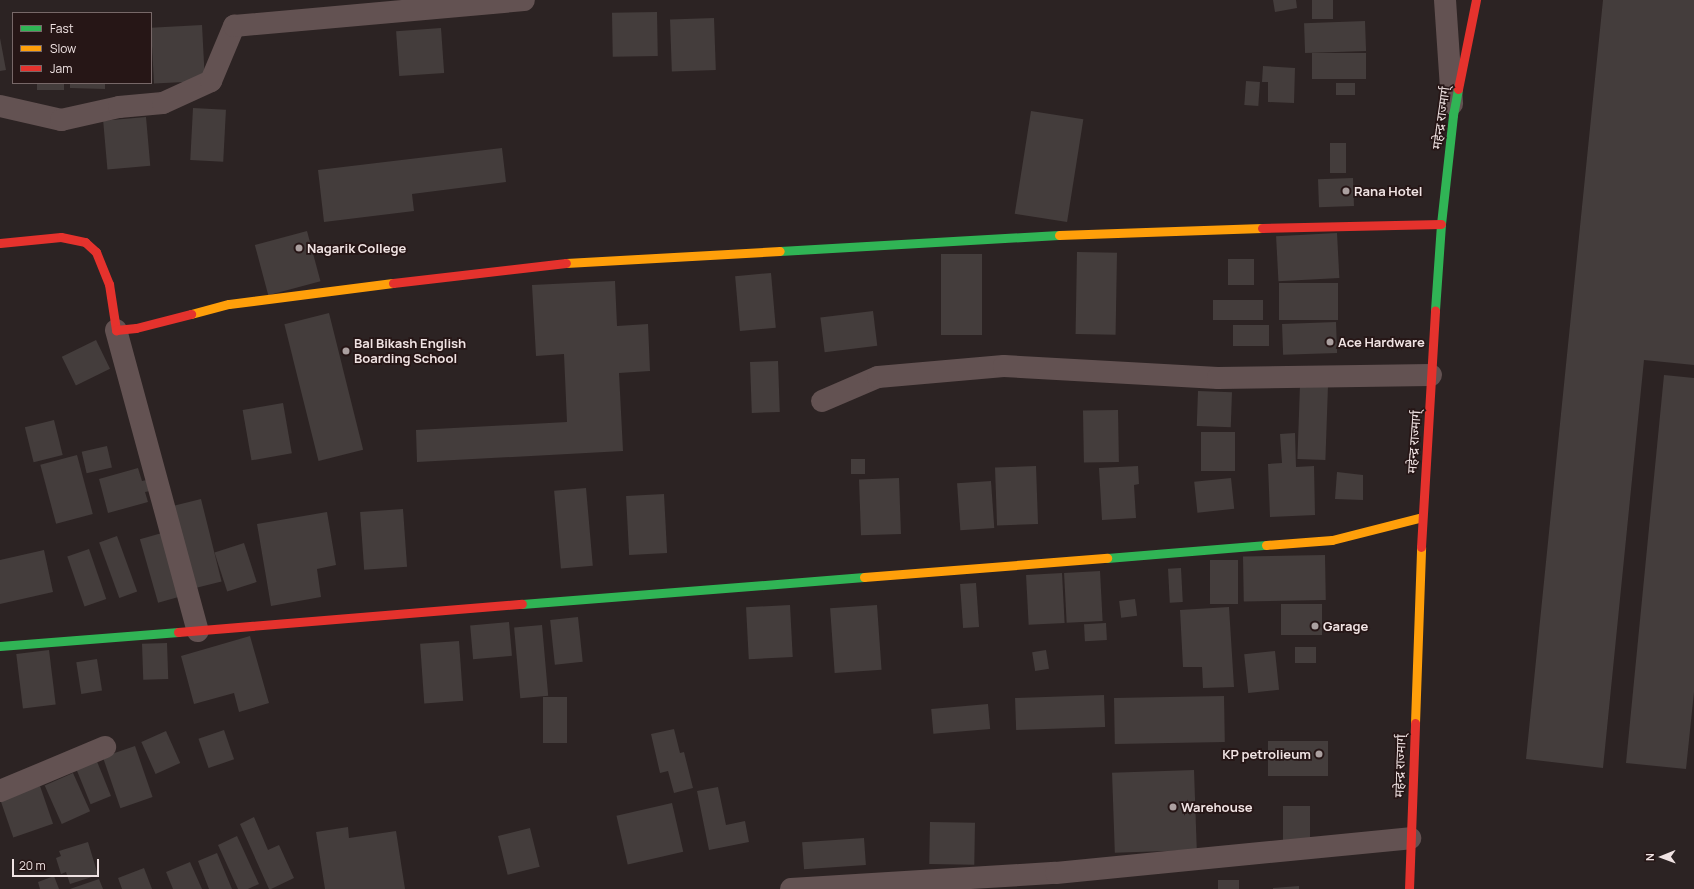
<!DOCTYPE html>
<html>
<head>
<meta charset="utf-8">
<style>
	body { margin:0 }
	#map { position:relative; width:1694px; height:889px; overflow:hidden; background:#2c2323; font-family:Manrope,"Noto Sans Devanagari",sans-serif }
	div>[style] { position:absolute }
	.building>* { inset:0; background:#443d3c; transform-origin:0 0 }
	.street>* { height:22px; margin:-11px; padding:0 11px; transform-origin:11px; border-radius:11px; background:#635252 }
	.fast>* { height:9px; margin:-4.5px; padding:0 4.5px; transform-origin:4.5px; border-radius:4.5px; background:#30b455 }
	.slow>* { height:9px; margin:-4.5px; padding:0 4.5px; transform-origin:4.5px; border-radius:4.5px; background:#ff9f0a }
	.jam>* { height:9px; margin:-4.5px; padding:0 4.5px; transform-origin:4.5px; border-radius:4.5px; background:#e5322d }
	.dots>* { width:11px; height:11px; translate:-50% -50%; box-sizing:border-box; border:2px solid #261616; border-radius:50% }
	span { translate:-50% -50%; white-space:nowrap; text-align:center; line-height:1.15; -webkit-text-stroke:3.5px #261616; paint-order:stroke }
	.street-label { font-size:13px; color:#f0e3e3 }
	.poi-label { font-size:13px; color:#f0e3e3; font-weight:700 }
	.left { translate:0 -50%; text-align:left }
	.right { translate:-100% -50%; text-align:right }
	.legend { position:absolute; left:12px; top:12px; width:140px; height:72px; box-sizing:border-box; background:#261616; border:1px solid #776868; margin:0; padding:5px 7px; list-style:none; font-size:12px; color:#f0e3e3 }
	.legend li { display:flex; align-items:center; gap:8px; height:20px }
	.legend b { width:20px; border:1px solid #776868 }
	.north { position:absolute; left:1642px; top:837px; width:40px; height:40px; -webkit-text-stroke:3px #261616; paint-order:stroke; rotate:269deg; font-size:11px; font-weight:700; line-height:16px; text-align:center; color:#f0e3e3 }
	.north::after { content:''; display:block; margin:auto; width:14px; height:18px; background:#f0e3e3; clip-path:polygon(50% 0,100% 100%,50% 72%,0 100%) }
	.scale { position:absolute; left:12px; top:859px; width:87px; height:18px; box-sizing:border-box; border:2px solid #f0e3e3; border-top:0; padding-left:5px; font-size:12px; line-height:14px; white-space:nowrap; color:#f0e3e3; -webkit-text-stroke:3px #261616; paint-order:stroke }
</style>
</head>
<body>
<div id="map">
	<div class="building">
		<div style="clip-path:polygon(1273px 0,1296px 0,1297px 8px,1275px 12px)"></div>
		<div style="left:1312px;top:0;width:21px;height:19px"></div>
		<div style="clip-path:polygon(1603px 0,1694px 0,1694px 365px,1644px 360px,1603px 768px,1526px 759px)"></div>
		<div style="left:657px;top:12px;width:44px;height:45px;rotate:89deg"></div>
		<div style="left:714px;top:18px;width:52px;height:44px;rotate:88deg"></div>
		<div style="left:1365px;top:21px;width:30px;height:61px;rotate:88deg"></div>
		<div style="left:202px;top:25px;width:56px;height:51px;rotate:87deg"></div>
		<div style="left:441px;top:28px;width:45px;height:45px;rotate:86deg"></div>
		<div style="clip-path:polygon(0 38px,6px 70px,0 71px)"></div>
		<div style="left:1312px;top:53px;width:54px;height:26px"></div>
		<div style="clip-path:polygon(1263px 66px,1295px 68px,1294px 103px,1268px 102px,1268px 82px,1262px 82px)"></div>
		<div style="left:1246px;top:81px;width:14px;height:24px;rotate:4deg"></div>
		<div style="left:37px;top:83px;width:27px;height:7px"></div>
		<div style="clip-path:polygon(70px 83px,105px 83px,105px 89px,70px 88px)"></div>
		<div style="left:1336px;top:83px;width:19px;height:12px"></div>
		<div style="left:193px;top:108px;width:33px;height:52px;rotate:3deg"></div>
		<div style="left:1031px;top:111px;width:53px;height:104px;rotate:9deg"></div>
		<div style="left:146px;top:117px;width:49px;height:43px;rotate:85deg"></div>
		<div style="left:1330px;top:143px;width:16px;height:30px"></div>
		<div style="clip-path:polygon(502px 148px,506px 182px,412px 194px,414px 211px,324px 222px,318px 170px)"></div>
		<div style="left:1353px;top:178px;width:28px;height:35px;rotate:88deg"></div>
		<div style="left:307px;top:231px;width:52px;height:54px;rotate:75deg"></div>
		<div style="left:1337px;top:233px;width:45px;height:61px;rotate:87deg"></div>
		<div style="left:1077px;top:252px;width:40px;height:82px;rotate:1deg"></div>
		<div style="left:941px;top:254px;width:41px;height:81px"></div>
		<div style="left:1228px;top:259px;width:26px;height:26px"></div>
		<div style="left:771px;top:273px;width:55px;height:36px;rotate:85deg"></div>
		<div style="clip-path:polygon(615px 281px,617px 326px,648px 324px,650px 371px,619px 373px,623px 451px,417px 462px,416px 430px,567px 422px,564px 354px,536px 356px,532px 285px)"></div>
		<div style="left:1279px;top:283px;width:59px;height:37px"></div>
		<div style="left:1263px;top:300px;width:20px;height:50px;rotate:90deg"></div>
		<div style="left:873px;top:311px;width:35px;height:53px;rotate:83deg"></div>
		<div style="left:329px;top:313px;width:141px;height:46px;rotate:76deg"></div>
		<div style="left:1336px;top:322px;width:31px;height:54px;rotate:88deg"></div>
		<div style="left:1233px;top:325px;width:36px;height:21px"></div>
		<div style="left:96px;top:340px;width:32px;height:38px;rotate:64deg"></div>
		<div style="left:778px;top:361px;width:51px;height:28px;rotate:88deg"></div>
		<div style="clip-path:polygon(1664px 375px,1694px 378px,1694px 692px,1686px 769px,1626px 763px)"></div>
		<div style="left:1300px;top:385px;width:28px;height:74px;rotate:2deg"></div>
		<div style="left:1198px;top:391px;width:34px;height:35px;rotate:2deg"></div>
		<div style="left:283px;top:403px;width:51px;height:41px;rotate:80deg"></div>
		<div style="left:1118px;top:410px;width:52px;height:35px;rotate:89deg"></div>
		<div style="left:54px;top:420px;width:36px;height:30px;rotate:76deg"></div>
		<div style="left:1201px;top:432px;width:34px;height:39px"></div>
		<div style="clip-path:polygon(1295px 433px,1296px 467px,1314px 466px,1315px 515px,1270px 517px,1268px 464px,1282px 463px,1280px 434px)"></div>
		<div style="left:107px;top:446px;width:22px;height:26px;rotate:77deg"></div>
		<div style="left:77px;top:455px;width:61px;height:38px;rotate:75deg"></div>
		<div style="left:865px;top:459px;width:15px;height:14px;rotate:90deg"></div>
		<div style="left:1036px;top:466px;width:58px;height:41px;rotate:88deg"></div>
		<div style="clip-path:polygon(1138px 466px,1139px 484px,1134px 485px,1136px 518px,1102px 520px,1099px 468px)"></div>
		<div style="clip-path:polygon(138px 468px,142px 481px,147px 480px,150px 491px,145px 492px,148px 502px,108px 513px,99px 479px)"></div>
		<div style="clip-path:polygon(1337px 472px,1363px 475px,1363px 500px,1335px 499px)"></div>
		<div style="left:899px;top:478px;width:56px;height:40px;rotate:88deg"></div>
		<div style="left:1231px;top:478px;width:31px;height:37px;rotate:84deg"></div>
		<div style="left:991px;top:481px;width:47px;height:34px;rotate:86deg"></div>
		<div style="left:586px;top:488px;width:78px;height:32px;rotate:85deg"></div>
		<div style="left:664px;top:494px;width:59px;height:38px;rotate:87deg"></div>
		<div style="left:201px;top:499px;width:85px;height:28px;rotate:76deg"></div>
		<div style="left:403px;top:509px;width:58px;height:43px;rotate:86deg"></div>
		<div style="clip-path:polygon(327px 512px,336px 565px,317px 569px,321px 597px,271px 606px,257px 524px)"></div>
		<div style="left:162px;top:533px;width:66px;height:23px;rotate:74deg"></div>
		<div style="left:117px;top:536px;width:59px;height:19px;rotate:70deg"></div>
		<div style="left:244px;top:543px;width:41px;height:31px;rotate:72deg"></div>
		<div style="left:89px;top:549px;width:53px;height:23px;rotate:71deg"></div>
		<div style="clip-path:polygon(44px 550px,53px 592px,0 604px,0 560px)"></div>
		<div style="left:1325px;top:555px;width:45px;height:82px;rotate:89deg"></div>
		<div style="left:1210px;top:560px;width:28px;height:44px"></div>
		<div style="left:1181px;top:568px;width:34px;height:13px;rotate:87deg"></div>
		<div style="left:1100px;top:571px;width:50px;height:36px;rotate:87deg"></div>
		<div style="left:1062px;top:573px;width:50px;height:36px;rotate:87deg"></div>
		<div style="left:976px;top:583px;width:44px;height:16px;rotate:86deg"></div>
		<div style="left:1135px;top:599px;width:17px;height:16px;rotate:83deg"></div>
		<div style="left:1281px;top:604px;width:41px;height:31px"></div>
		<div style="left:790px;top:605px;width:52px;height:44px;rotate:87deg"></div>
		<div style="left:877px;top:605px;width:65px;height:47px;rotate:86deg"></div>
		<div style="clip-path:polygon(1229px 607px,1234px 687px,1203px 688px,1202px 667px,1183px 667px,1180px 610px)"></div>
		<div style="left:578px;top:617px;width:45px;height:28px;rotate:84deg"></div>
		<div style="left:509px;top:622px;width:34px;height:39px;rotate:85deg"></div>
		<div style="left:1106px;top:623px;width:17px;height:22px;rotate:87deg"></div>
		<div style="left:542px;top:625px;width:71px;height:28px;rotate:85deg"></div>
		<div style="clip-path:polygon(250px 636px,269px 703px,239px 712px,234px 693px,194px 704px,181px 656px)"></div>
		<div style="left:459px;top:641px;width:60px;height:39px;rotate:86deg"></div>
		<div style="left:167px;top:643px;width:36px;height:25px;rotate:88deg"></div>
		<div style="left:1295px;top:647px;width:21px;height:16px"></div>
		<div style="left:49px;top:650px;width:55px;height:33px;rotate:83deg"></div>
		<div style="left:1046px;top:650px;width:19px;height:14px;rotate:81deg"></div>
		<div style="left:1275px;top:651px;width:39px;height:31px;rotate:84deg"></div>
		<div style="left:97px;top:659px;width:32px;height:21px;rotate:81deg"></div>
		<div style="left:1104px;top:695px;width:32px;height:89px;rotate:88deg"></div>
		<div style="left:1224px;top:696px;width:46px;height:110px;rotate:89deg"></div>
		<div style="left:543px;top:697px;width:24px;height:46px"></div>
		<div style="left:988px;top:704px;width:25px;height:57px;rotate:85deg"></div>
		<div style="clip-path:polygon(674px 729px,680px 753px,684px 752px,693px 788px,674px 793px,668px 771px,660px 773px,651px 734px)"></div>
		<div style="left:224px;top:730px;width:31px;height:27px;rotate:71deg"></div>
		<div style="left:166px;top:731px;width:35px;height:27px;rotate:66deg"></div>
		<div style="left:1328px;top:741px;width:35px;height:60px;rotate:90deg"></div>
		<div style="left:135px;top:746px;width:54px;height:34px;rotate:71deg"></div>
		<div style="left:96px;top:759px;width:40px;height:22px;rotate:68deg"></div>
		<div style="left:1194px;top:770px;width:80px;height:82px;rotate:88deg"></div>
		<div style="left:73px;top:773px;width:42px;height:31px;rotate:66deg"></div>
		<div style="left:40px;top:786px;width:40px;height:42px;rotate:71deg"></div>
		<div style="clip-path:polygon(718px 787px,726px 825px,745px 821px,749px 842px,709px 850px,697px 791px)"></div>
		<div style="left:672px;top:803px;width:50px;height:57px;rotate:77deg"></div>
		<div style="left:1283px;top:806px;width:27px;height:35px"></div>
		<div style="clip-path:polygon(254px 817px,268px 850px,279px 845px,294px 878px,271px 889px,269px 889px,240px 824px)"></div>
		<div style="left:930px;top:822px;width:45px;height:42px;rotate:1deg"></div>
		<div style="clip-path:polygon(348px 827px,349px 838px,396px 831px,405px 889px,325px 889px,316px 832px)"></div>
		<div style="left:530px;top:828px;width:40px;height:33px;rotate:76deg"></div>
		<div style="clip-path:polygon(237px 836px,259px 884px,248px 889px,238px 889px,218px 845px)"></div>
		<div style="left:864px;top:838px;width:27px;height:62px;rotate:86deg"></div>
		<div style="clip-path:polygon(88px 842px,98px 875px,70px 884px,66px 872px,61px 874px,56px 858px,61px 856px,59px 851px)"></div>
		<div style="clip-path:polygon(217px 853px,232px 889px,209px 889px,198px 861px)"></div>
		<div style="clip-path:polygon(190px 862px,202px 889px,173px 889px,166px 872px)"></div>
		<div style="clip-path:polygon(144px 868px,152px 889px,122px 889px,118px 878px)"></div>
		<div style="clip-path:polygon(54px 876px,59px 889px,40px 889px,38px 882px)"></div>
		<div style="clip-path:polygon(99px 879px,103px 889px,70px 889px)"></div>
		<div style="left:1239px;top:880px;width:9px;height:21px;rotate:90deg"></div>
		<div style="clip-path:polygon(1299px 886px,1299px 889px,1273px 889px,1273px 888px)"></div>
	</div>
	<div class="street">
		<div style="left:1445px;top:0;width:104px;rotate:86.1deg"></div>
		<div style="left:0;top:106px;width:63px;rotate:12.9deg"></div>
		<div style="left:61px;top:120px;width:59px;rotate:-12.6deg"></div>
		<div style="left:119px;top:107px;width:44px;rotate:-5.2deg"></div>
		<div style="left:163px;top:103px;width:53px;rotate:-24.6deg"></div>
		<div style="left:211px;top:81px;width:60px;rotate:-67.3deg"></div>
		<div style="left:234px;top:26px;width:291px;rotate:-5.1deg"></div>
		<div style="left:116px;top:330px;width:312px;rotate:74.8deg"></div>
		<div style="left:822px;top:401px;width:61px;rotate:-23.2deg"></div>
		<div style="left:878px;top:377px;width:126px;rotate:-5deg"></div>
		<div style="left:1004px;top:366px;width:214px;rotate:3.2deg"></div>
		<div style="left:1218px;top:378px;width:213px;rotate:-0.8deg"></div>
		<div style="left:0;top:791px;width:114px;rotate:-22.7deg"></div>
		<div style="left:791px;top:889px;width:265px;rotate:-3.5deg"></div>
		<div style="left:1056px;top:873px;width:356px;rotate:-5.6deg"></div>
	</div>
	<div class="fast">
		<div style="left:780px;top:251px;width:279px;rotate:-3.3deg"></div>
		<div style="left:1435px;top:310px;width:86px;rotate:-86deg"></div>
		<div style="left:1441px;top:224px;width:110px;rotate:-83.7deg"></div>
		<div style="left:1453px;top:115px;width:26px;rotate:-79deg"></div>
		<div style="left:1107px;top:558px;width:160px;rotate:-4.7deg"></div>
		<div style="left:522px;top:604px;width:343px;rotate:-4.5deg"></div>
		<div style="left:0;top:646px;width:179px;rotate:-4.5deg"></div>
	</div>
	<div class="slow">
		<div style="left:1059px;top:235px;width:203px;rotate:-2deg"></div>
		<div style="left:566px;top:263px;width:214px;rotate:-3.2deg"></div>
		<div style="left:191px;top:314px;width:39px;rotate:-15deg"></div>
		<div style="left:229px;top:304px;width:165px;rotate:-7.3deg"></div>
		<div style="left:1266px;top:545px;width:66px;rotate:-4.3deg"></div>
		<div style="left:1332px;top:540px;width:93px;rotate:-14.3deg"></div>
		<div style="left:864px;top:577px;width:244px;rotate:-4.5deg"></div>
		<div style="left:1415px;top:723px;width:176px;rotate:-88deg"></div>
	</div>
	<div class="jam">
		<div style="left:1458px;top:89px;width:91px;rotate:-78.6deg"></div>
		<div style="left:1262px;top:228px;width:179px;rotate:-1.3deg"></div>
		<div style="left:0;top:243px;width:61px;rotate:-5.6deg"></div>
		<div style="left:61px;top:237px;width:25px;rotate:12deg"></div>
		<div style="left:85px;top:242px;width:15px;rotate:42deg"></div>
		<div style="left:96px;top:252px;width:35px;rotate:68deg"></div>
		<div style="left:109px;top:284px;width:47px;rotate:81.3deg"></div>
		<div style="left:116px;top:330px;width:20px;rotate:-6deg"></div>
		<div style="left:136px;top:328px;width:57px;rotate:-14.3deg"></div>
		<div style="left:393px;top:283px;width:174px;rotate:-6.6deg"></div>
		<div style="left:1421px;top:547px;width:237px;rotate:-86.6deg"></div>
		<div style="left:178px;top:632px;width:345px;rotate:-4.7deg"></div>
		<div style="left:1409px;top:889px;width:166px;rotate:-87.9deg"></div>
	</div>
	<div class="dots">
		<div style="left:1346px;top:191px;background:#aba0a0"></div>
		<div style="left:299px;top:248px;background:#aba0a0"></div>
		<div style="left:1330px;top:342px;background:#aba0a0"></div>
		<div style="left:346px;top:351px;background:#aba0a0"></div>
		<div style="left:1315px;top:626px;background:#aba0a0"></div>
		<div style="left:1319px;top:754px;background:#aba0a0"></div>
		<div style="left:1173px;top:807px;background:#aba0a0"></div>
	</div>
	<div class="street-label">
		<span style="left:1441px;top:118px;rotate:-82deg">महेन्द्र राज्मार्ग्</span>
		<span style="left:1414px;top:442px;rotate:-86deg">महेन्द्र राज्मार्ग्</span>
		<span style="left:1400px;top:766px;rotate:-88deg">महेन्द्र राज्मार्ग्</span>
	</div>
	<div class="poi-label">
		<span class="left" style="left:1354px;top:191px">Rana Hotel</span>
		<span class="left" style="left:307px;top:248px">Nagarik College</span>
		<span class="left" style="left:1338px;top:342px">Ace Hardware</span>
		<span class="left" style="left:354px;top:351px">Bal Bikash English<br>Boarding School</span>
		<span class="left" style="left:1323px;top:626px">Garage</span>
		<span class="right" style="left:1311px;top:754px">KP petrolieum</span>
		<span class="left" style="left:1181px;top:807px">Warehouse</span>
	</div>
	<ul class="legend">
	<li><b style="height:5px;background:#30b455"></b>Fast</li>
	<li><b style="height:5px;background:#ff9f0a"></b>Slow</li>
	<li><b style="height:5px;background:#e5322d"></b>Jam</li>
	</ul>
	<div class="north">N</div>
	<div class="scale">20 m</div>
</div>
</body>
</html>
